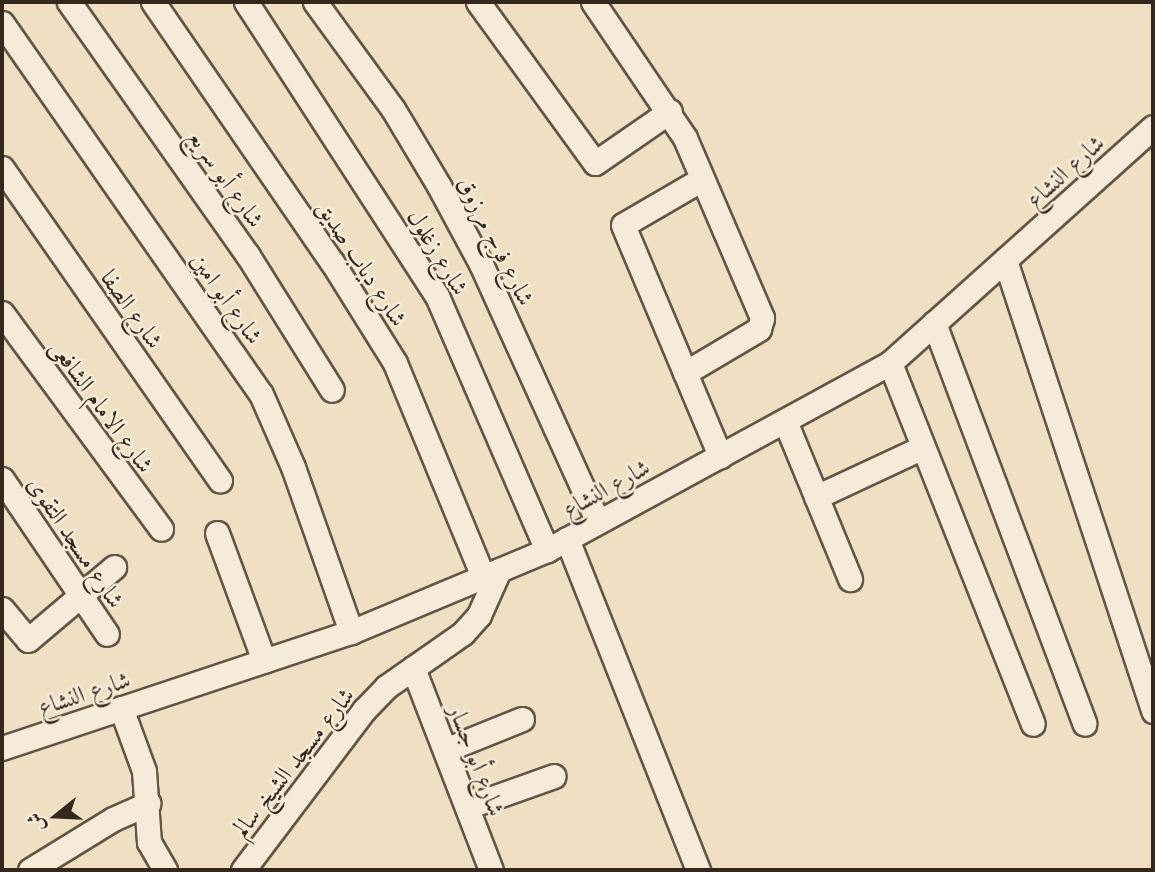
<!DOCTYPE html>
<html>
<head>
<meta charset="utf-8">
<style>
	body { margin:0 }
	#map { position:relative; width:1155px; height:872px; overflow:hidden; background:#f0e0c3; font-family:"Libre Caslon Text",Amiri,serif }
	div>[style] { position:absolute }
	.roads { filter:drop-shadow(2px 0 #635545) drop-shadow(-2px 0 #635545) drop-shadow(0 2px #635545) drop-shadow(0 -2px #635545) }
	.street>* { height:23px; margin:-11.5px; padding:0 11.5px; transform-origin:11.5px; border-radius:11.5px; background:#f5ebd8 }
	span { translate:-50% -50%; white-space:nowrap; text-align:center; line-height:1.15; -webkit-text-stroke:5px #f5ebd8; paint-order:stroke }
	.street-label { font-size:24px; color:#34271b }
	.frame { position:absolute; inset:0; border:4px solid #34271b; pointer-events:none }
	.north { position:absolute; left:21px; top:781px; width:70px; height:70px; -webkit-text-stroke:5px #f5ebd8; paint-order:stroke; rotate:252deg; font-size:19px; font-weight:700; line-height:28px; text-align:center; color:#34271b }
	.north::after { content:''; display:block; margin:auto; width:24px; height:32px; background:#34271b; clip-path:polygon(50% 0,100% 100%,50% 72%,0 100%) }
</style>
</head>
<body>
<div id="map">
	<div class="roads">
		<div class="street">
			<div style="left:69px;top:2px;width:309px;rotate:54.8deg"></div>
			<div style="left:247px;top:254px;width:160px;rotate:58deg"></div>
			<div style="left:153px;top:2px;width:316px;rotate:55.5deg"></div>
			<div style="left:332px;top:262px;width:119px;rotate:58deg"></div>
			<div style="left:395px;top:363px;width:231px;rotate:67.6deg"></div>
			<div style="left:246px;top:2px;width:351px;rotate:57deg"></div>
			<div style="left:437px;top:296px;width:277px;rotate:66.6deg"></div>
			<div style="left:315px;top:2px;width:132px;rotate:53.9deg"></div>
			<div style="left:393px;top:109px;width:90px;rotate:59.1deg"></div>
			<div style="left:439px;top:186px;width:89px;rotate:61.7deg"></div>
			<div style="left:481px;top:264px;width:283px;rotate:65.6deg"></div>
			<div style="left:478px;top:2px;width:199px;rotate:54deg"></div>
			<div style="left:595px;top:163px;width:91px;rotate:-34.7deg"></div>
			<div style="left:593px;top:2px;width:164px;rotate:55.9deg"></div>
			<div style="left:685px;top:138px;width:196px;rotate:66.8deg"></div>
			<div style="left:762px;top:318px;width:11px;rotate:105deg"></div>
			<div style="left:759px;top:329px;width:86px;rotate:149.3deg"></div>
			<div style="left:2px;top:23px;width:452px;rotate:55.1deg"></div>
			<div style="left:261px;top:394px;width:80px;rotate:66.3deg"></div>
			<div style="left:293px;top:467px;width:175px;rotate:70.6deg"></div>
			<div style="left:2px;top:168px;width:381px;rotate:55.1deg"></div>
			<div style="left:702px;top:179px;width:91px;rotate:149.8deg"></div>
			<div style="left:623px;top:225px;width:251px;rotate:67.2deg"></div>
			<div style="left:1005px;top:260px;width:475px;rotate:71.8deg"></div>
			<div style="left:2px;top:313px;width:268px;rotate:53.6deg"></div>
			<div style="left:934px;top:323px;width:428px;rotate:69.4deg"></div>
			<div style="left:890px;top:363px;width:388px;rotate:68.4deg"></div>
			<div style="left:785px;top:421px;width:171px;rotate:67.6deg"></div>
			<div style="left:2px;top:479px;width:187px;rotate:55.9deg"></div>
			<div style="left:816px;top:497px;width:118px;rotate:-25deg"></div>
			<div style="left:217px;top:533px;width:136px;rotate:69.8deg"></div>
			<div style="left:567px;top:539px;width:356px;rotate:68.4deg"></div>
			<div style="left:2px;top:609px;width:40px;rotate:50deg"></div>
			<div style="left:28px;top:640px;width:113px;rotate:-40.3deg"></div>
			<div style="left:413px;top:668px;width:217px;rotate:68.9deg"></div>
			<div style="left:121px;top:708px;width:67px;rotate:69.9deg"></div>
			<div style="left:144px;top:771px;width:71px;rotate:86deg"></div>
			<div style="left:149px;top:842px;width:32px;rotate:60deg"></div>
			<div style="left:2px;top:748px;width:368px;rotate:-18.4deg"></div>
			<div style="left:351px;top:632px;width:212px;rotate:-22.7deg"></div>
			<div style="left:547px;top:550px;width:391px;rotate:-28.6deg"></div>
			<div style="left:890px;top:363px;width:353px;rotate:-41.9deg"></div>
			<div style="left:445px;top:750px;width:83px;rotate:-21.9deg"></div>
			<div style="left:467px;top:807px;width:92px;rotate:-19.6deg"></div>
			<div style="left:30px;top:870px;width:97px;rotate:-31.6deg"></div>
			<div style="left:113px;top:819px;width:39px;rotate:-24deg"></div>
			<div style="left:243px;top:870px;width:201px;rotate:-52.9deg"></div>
			<div style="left:364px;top:710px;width:32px;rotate:-46deg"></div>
			<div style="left:386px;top:687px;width:94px;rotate:-35deg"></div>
			<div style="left:463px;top:633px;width:24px;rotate:-48deg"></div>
			<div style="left:479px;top:615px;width:49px;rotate:-66deg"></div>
		</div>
	</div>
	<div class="street-label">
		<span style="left:1065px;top:171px;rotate:-42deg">شارع النشاع</span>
		<span style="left:226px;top:178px;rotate:55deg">شارع أبو سريع</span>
		<span style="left:496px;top:241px;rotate:63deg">شارع فرج مرزوق</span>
		<span style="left:438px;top:252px;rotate:59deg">شارع زغلول</span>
		<span style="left:362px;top:263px;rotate:57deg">شارع دياب صديق</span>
		<span style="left:227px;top:298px;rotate:55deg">شارع أبو امين</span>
		<span style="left:132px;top:309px;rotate:55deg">شارع الصفا</span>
		<span style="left:102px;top:406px;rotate:54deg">شارع الامام الشافعى</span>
		<span style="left:606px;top:488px;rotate:-29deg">شارع النشاع</span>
		<span style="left:76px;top:542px;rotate:56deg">شارع مسجد التقوى</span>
		<span style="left:84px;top:693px;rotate:-18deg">شارع النشاع</span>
		<span style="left:477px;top:760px;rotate:69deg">شارع أبو جسار</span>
		<span style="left:293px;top:762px;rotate:-52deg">شارع مسجد الشيخ سالم</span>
	</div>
	<div class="frame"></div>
	<div class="north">ش</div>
</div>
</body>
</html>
